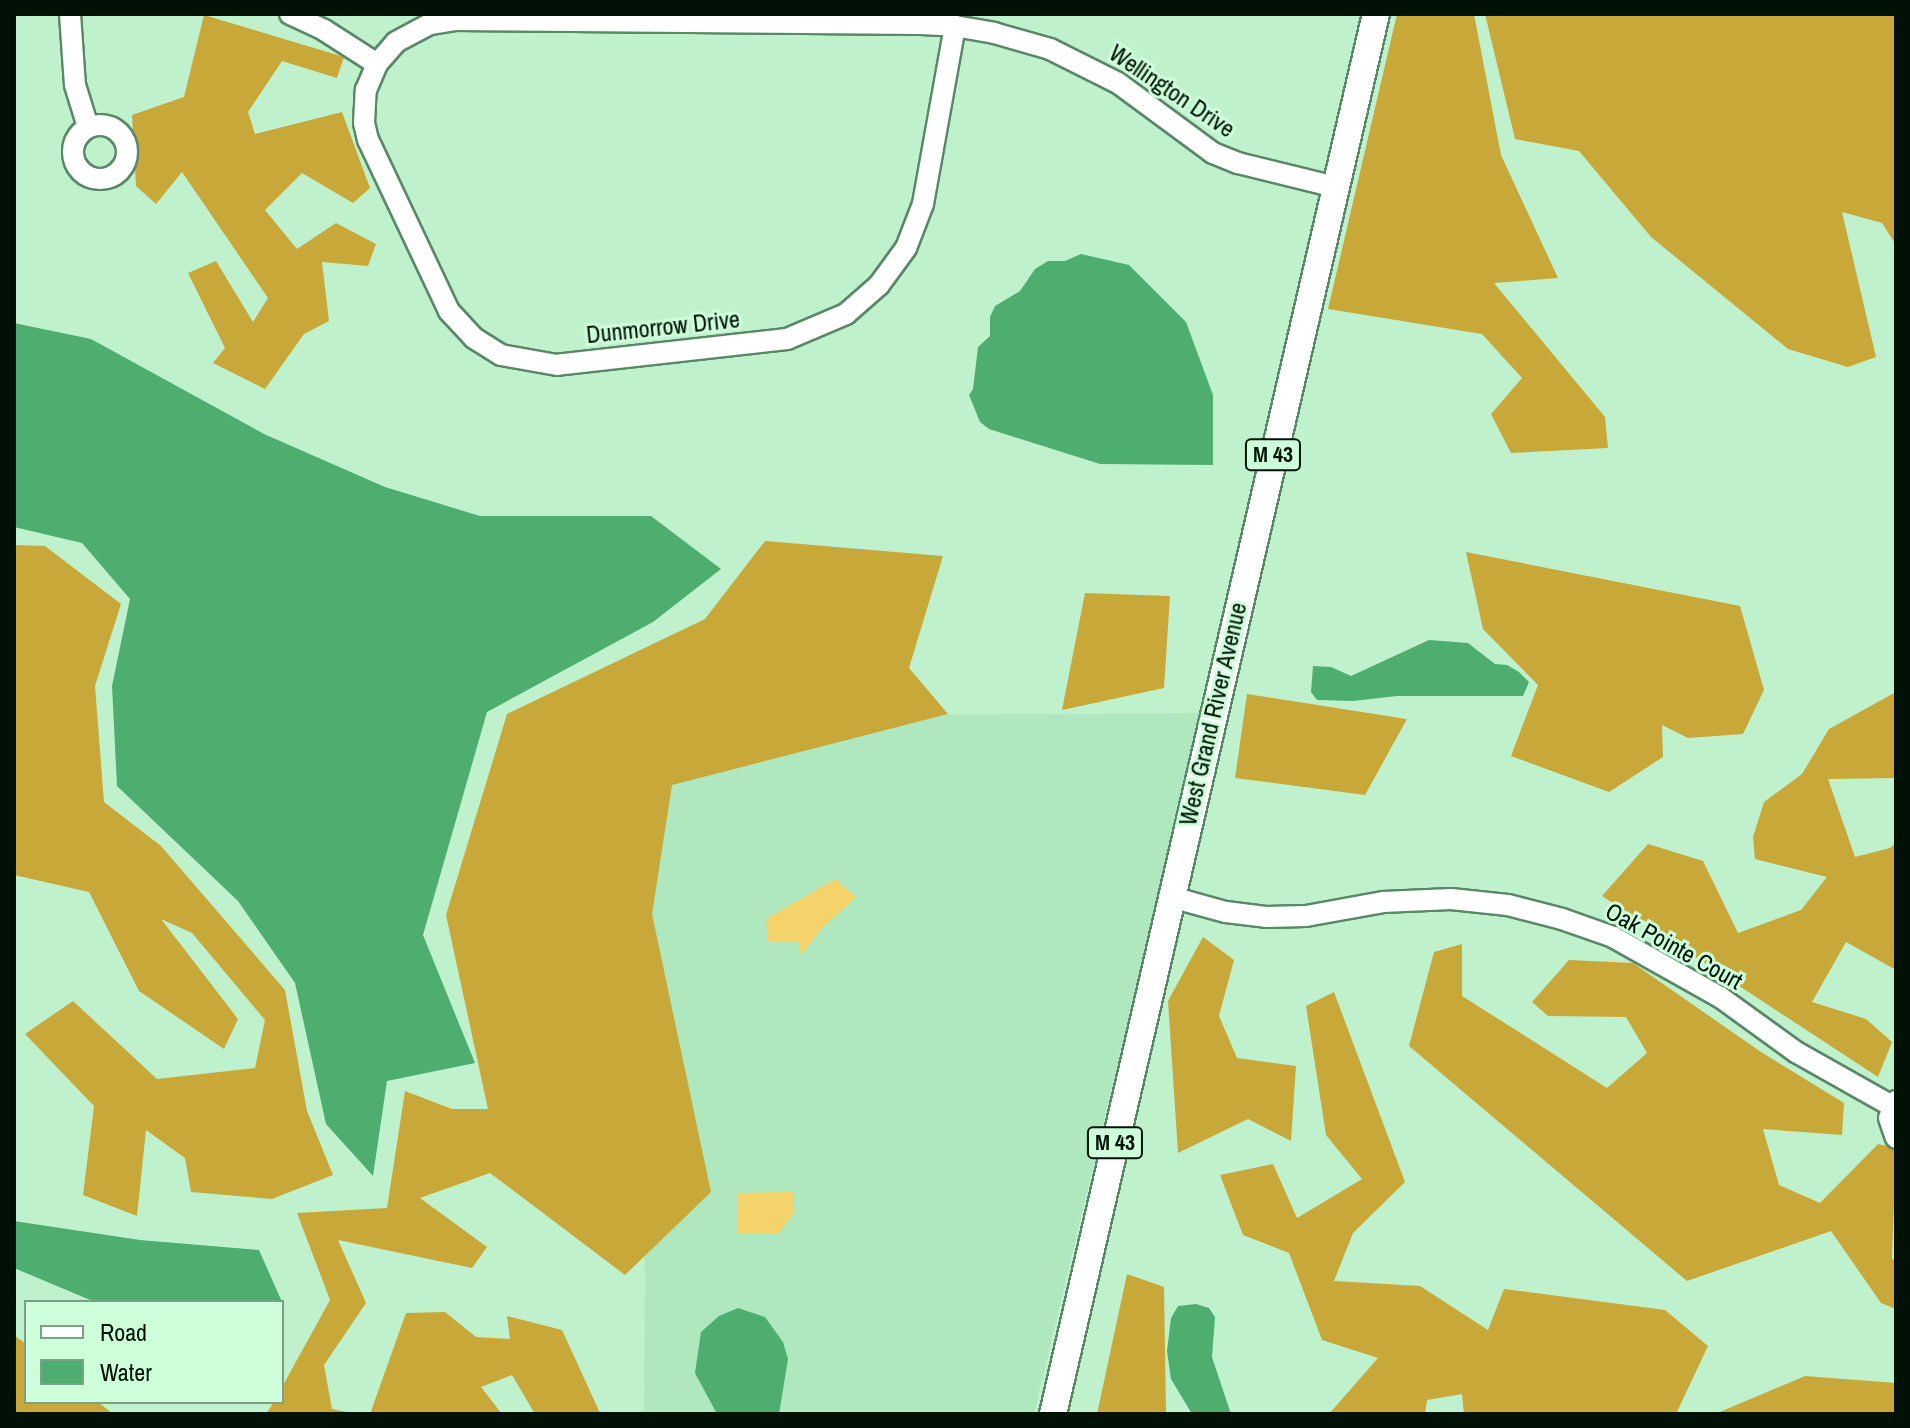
<!DOCTYPE html>
<html>
<head>
<meta charset="utf-8">
<style>
	body { margin:0 }
	#map { position:relative; width:1910px; height:1428px; overflow:hidden; background:#c0f1cd; font-family:"Archivo Narrow",sans-serif }
	div>[style] { position:absolute }
	.built>* { inset:0; background:#afe7be }
	.green>* { inset:0; background:#f3d36a }
	.forest>* { inset:0; background:#c7a839 }
	.water>* { inset:0; background:#4eae6f }
	.roads { filter:drop-shadow(2px 0 #5a8767) drop-shadow(-2px 0 #5a8767) drop-shadow(0 2px #5a8767) drop-shadow(0 -2px #5a8767) }
	.minor>* { height:20px; margin:-10px; padding:0 10px; transform-origin:10px; border-radius:10px; background:#fff }
	.minor>.ring { margin:-10px; padding:0; box-sizing:content-box; background:none; border:20px solid #fff; border-radius:50% }
	.major>* { height:26px; margin:-13px; padding:0 13px; transform-origin:13px; border-radius:13px; background:#fff }
	span { translate:-50% -50%; white-space:nowrap; text-align:center; line-height:1.15; -webkit-text-stroke:6px #cdffda; paint-order:stroke }
	.shield-label span { padding:2px 6px; background:#cdffda; border:2px solid; border-radius:6px; -webkit-text-stroke-width:0 }
	.shield-label { font-size:22px; color:#011105; font-weight:700 }
	.street-label { font-size:24px; color:#011105 }
	.frame { position:absolute; inset:0; border:16px solid #011105; pointer-events:none }
	.legend { position:absolute; left:24px; top:1300px; width:260px; height:104px; box-sizing:border-box; background:#cdffda; border:2px solid #7ba085; margin:0; padding:10px 14px; list-style:none; font-size:24px; color:#011105 }
	.legend li { display:flex; align-items:center; gap:16px; height:40px }
	.legend b { width:40px; border:2px solid #7ba085 }
</style>
</head>
<body>
<div id="map">
	<div class="built">
		<div style="clip-path:polygon(1201px 713px,1034px 1414px,644px 1414px,645px 1278px,628px 716px)"></div>
	</div>
	<div class="green">
		<div style="clip-path:polygon(835px 879px,856px 897px,821px 929px,803px 953px,800px 954px,799px 941px,768px 941px,766px 919px)"></div>
		<div style="clip-path:polygon(794px 1192px,794px 1213px,779px 1233px,737px 1233px,738px 1193px)"></div>
	</div>
	<div class="forest">
		<div style="clip-path:polygon(1397px 14px,1474px 14px,1501px 155px,1558px 278px,1494px 283px,1605px 417px,1608px 448px,1511px 453px,1491px 414px,1522px 378px,1482px 334px,1328px 309px)"></div>
		<div style="clip-path:polygon(1485px 14px,1896px 14px,1896px 245px,1882px 223px,1842px 212px,1876px 357px,1848px 367px,1788px 349px,1651px 237px,1579px 151px,1515px 139px)"></div>
		<div style="clip-path:polygon(204px 15px,344px 57px,337px 78px,282px 61px,248px 112px,255px 134px,342px 112px,370px 188px,353px 203px,302px 173px,265px 210px,297px 249px,336px 223px,376px 244px,368px 266px,322px 262px,329px 321px,304px 334px,265px 389px,213px 363px,225px 348px,188px 273px,216px 261px,253px 322px,268px 298px,182px 172px,156px 204px,136px 186px,132px 115px,184px 97px)"></div>
		<div style="clip-path:polygon(765px 541px,943px 556px,909px 668px,948px 714px,672px 785px,652px 914px,711px 1192px,625px 1275px,490px 1173px,420px 1198px,487px 1247px,472px 1268px,338px 1240px,366px 1303px,324px 1365px,332px 1409px,357px 1414px,266px 1414px,274px 1402px,282px 1402px,282px 1387px,330px 1300px,297px 1213px,387px 1208px,405px 1091px,452px 1109px,488px 1109px,446px 915px,507px 714px,705px 619px)"></div>
		<div style="clip-path:polygon(14px 545px,45px 546px,121px 604px,95px 686px,104px 802px,161px 846px,285px 990px,307px 1111px,333px 1175px,272px 1199px,191px 1192px,185px 1158px,146px 1130px,137px 1216px,83px 1195px,94px 1106px,25px 1034px,73px 1001px,157px 1079px,255px 1068px,265px 1020px,192px 933px,161px 919px,238px 1019px,224px 1049px,139px 991px,89px 892px,14px 875px)"></div>
		<div style="clip-path:polygon(1466px 552px,1740px 606px,1764px 690px,1743px 734px,1688px 738px,1662px 725px,1663px 757px,1609px 792px,1511px 756px,1538px 685px,1483px 629px)"></div>
		<div style="clip-path:polygon(1085px 593px,1170px 596px,1164px 688px,1062px 710px)"></div>
		<div style="clip-path:polygon(1896px 692px,1896px 778px,1828px 779px,1855px 857px,1890px 848px,1896px 843px,1896px 970px,1846px 942px,1812px 1002px,1866px 1019px,1892px 1042px,1878px 1077px,1602px 896px,1648px 844px,1703px 861px,1738px 933px,1801px 910px,1827px 877px,1755px 859px,1753px 837px,1764px 802px,1802px 774px,1829px 729px)"></div>
		<div style="clip-path:polygon(1247px 694px,1406px 719px,1407px 719px,1365px 795px,1235px 778px)"></div>
		<div style="clip-path:polygon(1203px 937px,1234px 960px,1219px 1016px,1237px 1058px,1296px 1066px,1291px 1141px,1248px 1119px,1178px 1153px,1168px 1001px)"></div>
		<div style="clip-path:polygon(1462px 944px,1462px 996px,1607px 1088px,1647px 1053px,1626px 1017px,1548px 1016px,1532px 1002px,1569px 960px,1633px 963px,1761px 1052px,1844px 1103px,1842px 1135px,1763px 1129px,1779px 1185px,1820px 1203px,1878px 1144px,1896px 1148px,1892px 1259px,1896px 1261px,1896px 1309px,1881px 1303px,1831px 1231px,1687px 1281px,1409px 1046px,1434px 952px)"></div>
		<div style="clip-path:polygon(1334px 992px,1405px 1182px,1353px 1233px,1334px 1281px,1420px 1286px,1488px 1330px,1504px 1289px,1665px 1310px,1708px 1346px,1676px 1414px,1464px 1414px,1462px 1394px,1427px 1400px,1425px 1414px,1329px 1414px,1378px 1358px,1322px 1340px,1289px 1253px,1243px 1235px,1220px 1175px,1273px 1164px,1297px 1218px,1362px 1179px,1326px 1135px,1306px 1006px)"></div>
		<div style="clip-path:polygon(1127px 1274px,1164px 1287px,1166px 1414px,1097px 1414px)"></div>
		<div style="clip-path:polygon(445px 1312px,476px 1337px,510px 1339px,507px 1316px,562px 1330px,600px 1413px,535px 1414px,512px 1375px,481px 1387px,502px 1414px,370px 1414px,406px 1313px)"></div>
		<div style="clip-path:polygon(14px 1335px,26px 1344px,26px 1402px,98px 1402px,113px 1414px,14px 1414px)"></div>
		<div style="clip-path:polygon(1805px 1376px,1896px 1383px,1896px 1414px,1715px 1414px)"></div>
	</div>
	<div class="water">
		<div style="clip-path:polygon(1081px 254px,1129px 265px,1186px 322px,1213px 395px,1213px 465px,1100px 464px,989px 429px,980px 422px,969px 395px,973px 389px,978px 347px,990px 336px,990px 317px,995px 306px,1020px 291px,1035px 269px,1048px 261px,1065px 261px)"></div>
		<div style="clip-path:polygon(14px 323px,91px 339px,264px 434px,385px 487px,480px 516px,651px 516px,721px 569px,653px 622px,487px 712px,423px 935px,475px 1063px,387px 1081px,373px 1176px,326px 1124px,295px 983px,238px 901px,117px 786px,112px 686px,130px 599px,82px 543px,14px 527px)"></div>
		<div style="clip-path:polygon(1429px 640px,1468px 643px,1495px 664px,1507px 665px,1519px 672px,1529px 682px,1523px 696px,1397px 696px,1353px 701px,1317px 700px,1311px 692px,1313px 666px,1331px 667px,1351px 676px)"></div>
		<div style="clip-path:polygon(14px 1221px,140px 1240px,259px 1250px,282px 1302px,95px 1302px,14px 1268px)"></div>
		<div style="clip-path:polygon(1196px 1304px,1209px 1308px,1215px 1317px,1212px 1357px,1231px 1414px,1192px 1414px,1171px 1379px,1167px 1351px,1171px 1318px,1178px 1306px)"></div>
		<div style="clip-path:polygon(738px 1308px,765px 1317px,783px 1342px,788px 1359px,779px 1414px,717px 1414px,695px 1373px,701px 1332px,719px 1316px)"></div>
	</div>
	<div class="roads">
		<div class="minor">
			<div style="left:70px;top:14px;width:71px;rotate:86deg"></div>
			<div style="left:75px;top:85px;width:44px;rotate:72.8deg"></div>
			<div style="left:290px;top:14px;width:38px;rotate:25deg"></div>
			<div style="left:324px;top:30px;width:63px;rotate:32.7deg"></div>
			<div style="left:955px;top:26px;width:181px;rotate:100.2deg"></div>
			<div style="left:923px;top:204px;width:47px;rotate:111.1deg"></div>
			<div style="left:906px;top:248px;width:46px;rotate:126.1deg"></div>
			<div style="left:879px;top:285px;width:44px;rotate:138.7deg"></div>
			<div style="left:846px;top:314px;width:64px;rotate:157deg"></div>
			<div style="left:787px;top:339px;width:231px;rotate:173.6deg"></div>
			<div style="left:557px;top:365px;width:57px;rotate:-169.9deg"></div>
			<div style="left:501px;top:355px;width:32px;rotate:-148deg"></div>
			<div style="left:474px;top:338px;width:37px;rotate:-133deg"></div>
			<div style="left:449px;top:311px;width:189px;rotate:-115.3deg"></div>
			<div style="left:368px;top:140px;width:17px;rotate:-103deg"></div>
			<div style="left:364px;top:123px;width:33px;rotate:-87deg"></div>
			<div style="left:366px;top:90px;width:28px;rotate:-67deg"></div>
			<div style="left:377px;top:64px;width:29px;rotate:-49deg"></div>
			<div style="left:396px;top:42px;width:38px;rotate:-28deg"></div>
			<div style="left:430px;top:24px;width:25px;rotate:-9deg"></div>
			<div style="left:455px;top:20px;width:466px;rotate:0.5deg"></div>
			<div style="left:921px;top:24px;width:34px;rotate:3deg"></div>
			<div style="left:955px;top:26px;width:40px;rotate:10deg"></div>
			<div style="left:994px;top:33px;width:58px;rotate:15.9deg"></div>
			<div style="left:1050px;top:49px;width:76px;rotate:26.6deg"></div>
			<div style="left:1118px;top:83px;width:118px;rotate:36.4deg"></div>
			<div style="left:1213px;top:153px;width:27px;rotate:22deg"></div>
			<div style="left:1238px;top:163px;width:101px;rotate:13.8deg"></div>
			<div class="ring" style="left:73px;top:125px;width:34px;height:34px"></div>
			<div style="left:1171px;top:897px;width:57px;rotate:15.3deg"></div>
			<div style="left:1226px;top:912px;width:40px;rotate:7.1deg"></div>
			<div style="left:1266px;top:917px;width:40px;rotate:-1.4deg"></div>
			<div style="left:1306px;top:916px;width:78px;rotate:-10.3deg"></div>
			<div style="left:1383px;top:902px;width:68px;rotate:-2.5deg"></div>
			<div style="left:1451px;top:899px;width:57px;rotate:6deg"></div>
			<div style="left:1508px;top:905px;width:56px;rotate:14.5deg"></div>
			<div style="left:1562px;top:919px;width:54px;rotate:19.4deg"></div>
			<div style="left:1613px;top:937px;width:123px;rotate:29.3deg"></div>
			<div style="left:1720px;top:997px;width:94px;rotate:35.9deg"></div>
			<div style="left:1796px;top:1052px;width:110px;rotate:29.4deg"></div>
			<div style="left:1896px;top:1101px;width:18px;rotate:112deg"></div>
			<div style="left:1889px;top:1118px;width:21px;rotate:71deg"></div>
		</div>
		<div class="major">
			<div style="left:1053px;top:1414px;width:1437px;rotate:-77.01deg"></div>
		</div>
	</div>
	<div class="shield-label">
		<span style="left:1273px;top:455px">M 43</span>
		<span style="left:1115px;top:1143px">M 43</span>
	</div>
	<div class="street-label">
		<span style="left:1172px;top:91px;rotate:34deg">Wellington Drive</span>
		<span style="left:663px;top:327px;rotate:-6deg">Dunmorrow Drive</span>
		<span style="left:1213px;top:714px;rotate:-77deg">West Grand River Avenue</span>
		<span style="left:1674px;top:946px;rotate:29deg">Oak Pointe Court</span>
	</div>
	<div class="frame"></div>
	<ul class="legend">
	<li><b style="height:10px;background:#fff"></b>Road</li>
	<li><b style="height:22px;background:#4eae6f"></b>Water</li>
	</ul>
</div>
</body>
</html>
